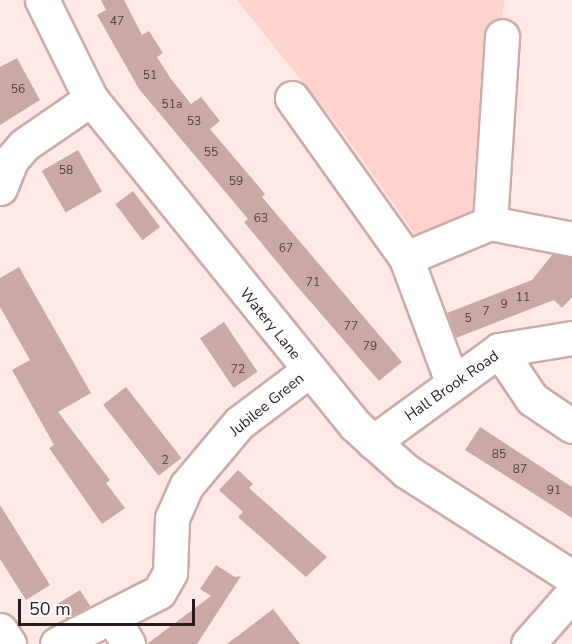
<!DOCTYPE html>
<html>
<head>
<meta charset="utf-8">
<style>
	body { margin:0 }
	#map { position:relative; width:572px; height:644px; overflow:hidden; background:#ffe9e6; font-family:"Nunito Sans",sans-serif }
	div>[style] { position:absolute }
	.green>* { inset:0; background:#ffd3cd }
	.building>* { inset:0; background:#caa9a5; transform-origin:0 0 }
	.roads { filter:drop-shadow(2px 0 #cdaca7) drop-shadow(-2px 0 #cdaca7) drop-shadow(0 2px #cdaca7) drop-shadow(0 -2px #cdaca7) }
	.minor>* { height:33px; margin:-16.5px; padding:0 16.5px; transform-origin:16.5px; border-radius:16.5px; background:#fff }
	span { translate:-50% -50%; white-space:nowrap; text-align:center; line-height:1.15; -webkit-text-stroke:4.5px #fff; paint-order:stroke }
	.number-label { font-size:12px; color:#51403e }
	.number-label span { -webkit-text-stroke-width:0 }
	.street-label { font-size:15px; color:#291d1b }
	.scale { position:absolute; left:18px; top:599px; width:177px; height:27px; box-sizing:border-box; border:3px solid #291d1b; border-top:0; padding-left:8px; font-size:18px; line-height:21px; white-space:nowrap; color:#291d1b; -webkit-text-stroke:4px #fff; paint-order:stroke }
</style>
</head>
<body>
<div id="map">
	<div class="green">
		<div style="clip-path:polygon(237px 0,504px 0,493px 210px,421px 243px,341px 130px)"></div>
	</div>
	<div class="building">
		<div style="clip-path:polygon(101px 0,124px 0,142px 35px,149px 31px,163px 53px,157px 57px,171px 79px,191px 104px,201px 97px,220px 121px,210px 129px,265px 194px,262px 197px,402px 362px,379px 381px,296px 285px,244px 222px,248px 219px,139px 89px,97px 15px,106px 10px)"></div>
		<div style="clip-path:polygon(17px 58px,40px 100px,0 125px,0 67px)"></div>
		<div style="left:78px;top:150px;width:48px;height:42px;rotate:60deg"></div>
		<div style="left:133px;top:191px;width:45px;height:22px;rotate:53deg"></div>
		<div style="clip-path:polygon(553px 254px,572px 257px,572px 297px,562px 308px,554px 300px,456px 338px,447px 313px,532px 280px)"></div>
		<div style="clip-path:polygon(19px 267px,91px 393px,58px 412px,110px 480px,106px 483px,125px 508px,102px 524px,49px 448px,54px 445px,12px 370px,30px 360px,0 307px,0 278px)"></div>
		<div style="left:224px;top:322px;width:60px;height:29px;rotate:56deg"></div>
		<div style="left:126px;top:387px;width:90px;height:29px;rotate:52deg"></div>
		<div style="clip-path:polygon(480px 427px,572px 487px,572px 518px,465px 450px)"></div>
		<div style="clip-path:polygon(238px 470px,253px 484px,249px 488px,327px 557px,306px 577px,238px 517px,243px 512px,219px 490px)"></div>
		<div style="clip-path:polygon(0 505px,50px 585px,26px 600px,0 559px)"></div>
		<div style="clip-path:polygon(216px 565px,235px 577px,241px 576px,197px 644px,147px 644px,211px 596px,200px 589px)"></div>
		<div style="left:80px;top:590px;width:19px;height:27px;rotate:58deg"></div>
		<div style="clip-path:polygon(273px 609px,300px 644px,227px 644px)"></div>
	</div>
	<div class="roads">
		<div class="minor">
			<div style="left:42px;top:0;width:110px;rotate:63.7deg"></div>
			<div style="left:91px;top:99px;width:419px;rotate:51deg"></div>
			<div style="left:355px;top:425px;width:69px;rotate:42deg"></div>
			<div style="left:406px;top:471px;width:197px;rotate:32.6deg"></div>
			<div style="left:292px;top:98px;width:196px;rotate:54.5deg"></div>
			<div style="left:406px;top:258px;width:132px;rotate:69.6deg"></div>
			<div style="left:0;top:188px;width:31px;rotate:-68deg"></div>
			<div style="left:12px;top:159px;width:18px;rotate:-49deg"></div>
			<div style="left:24px;top:145px;width:81px;rotate:-34.5deg"></div>
			<div style="left:490px;top:223px;width:187px;rotate:-86.3deg"></div>
			<div style="left:406px;top:258px;width:91px;rotate:-22.6deg"></div>
			<div style="left:490px;top:223px;width:84px;rotate:11deg"></div>
			<div style="left:499px;top:350px;width:59px;rotate:56deg"></div>
			<div style="left:532px;top:399px;width:48px;rotate:34deg"></div>
			<div style="left:373px;top:442px;width:156px;rotate:-36.1deg"></div>
			<div style="left:499px;top:350px;width:74px;rotate:-9.3deg"></div>
			<div style="left:112px;top:616px;width:32px;rotate:60deg"></div>
			<div style="left:0;top:630px;width:17px;rotate:57deg"></div>
			<div style="left:57px;top:644px;width:114px;rotate:-27deg"></div>
			<div style="left:159px;top:592px;width:22px;rotate:-60deg"></div>
			<div style="left:170px;top:573px;width:55px;rotate:-87.9deg"></div>
			<div style="left:172px;top:518px;width:36px;rotate:-66deg"></div>
			<div style="left:187px;top:485px;width:81px;rotate:-50deg"></div>
			<div style="left:239px;top:423px;width:86px;rotate:-37deg"></div>
			<div style="left:528px;top:644px;width:67px;rotate:-48.7deg"></div>
		</div>
	</div>
	<div class="number-label">
		<span style="left:117px;top:22px">47</span>
		<span style="left:150px;top:76px">51</span>
		<span style="left:18px;top:90px">56</span>
		<span style="left:172px;top:105px">51a</span>
		<span style="left:194px;top:122px">53</span>
		<span style="left:211px;top:153px">55</span>
		<span style="left:66px;top:171px">58</span>
		<span style="left:236px;top:182px">59</span>
		<span style="left:261px;top:219px">63</span>
		<span style="left:286px;top:249px">67</span>
		<span style="left:313px;top:283px">71</span>
		<span style="left:523px;top:298px">11</span>
		<span style="left:504px;top:305px">9</span>
		<span style="left:486px;top:312px">7</span>
		<span style="left:468px;top:319px">5</span>
		<span style="left:351px;top:327px">77</span>
		<span style="left:370px;top:347px">79</span>
		<span style="left:238px;top:370px">72</span>
		<span style="left:499px;top:455px">85</span>
		<span style="left:165px;top:461px">2</span>
		<span style="left:520px;top:470px">87</span>
		<span style="left:554px;top:491px">91</span>
	</div>
	<div class="street-label">
		<span style="left:270px;top:324px;rotate:51deg">Watery Lane</span>
		<span style="left:452px;top:386px;rotate:-35deg">Hall Brook Road</span>
		<span style="left:267px;top:405px;rotate:-39deg">Jubilee Green</span>
	</div>
	<div class="scale">50 m</div>
</div>
</body>
</html>
